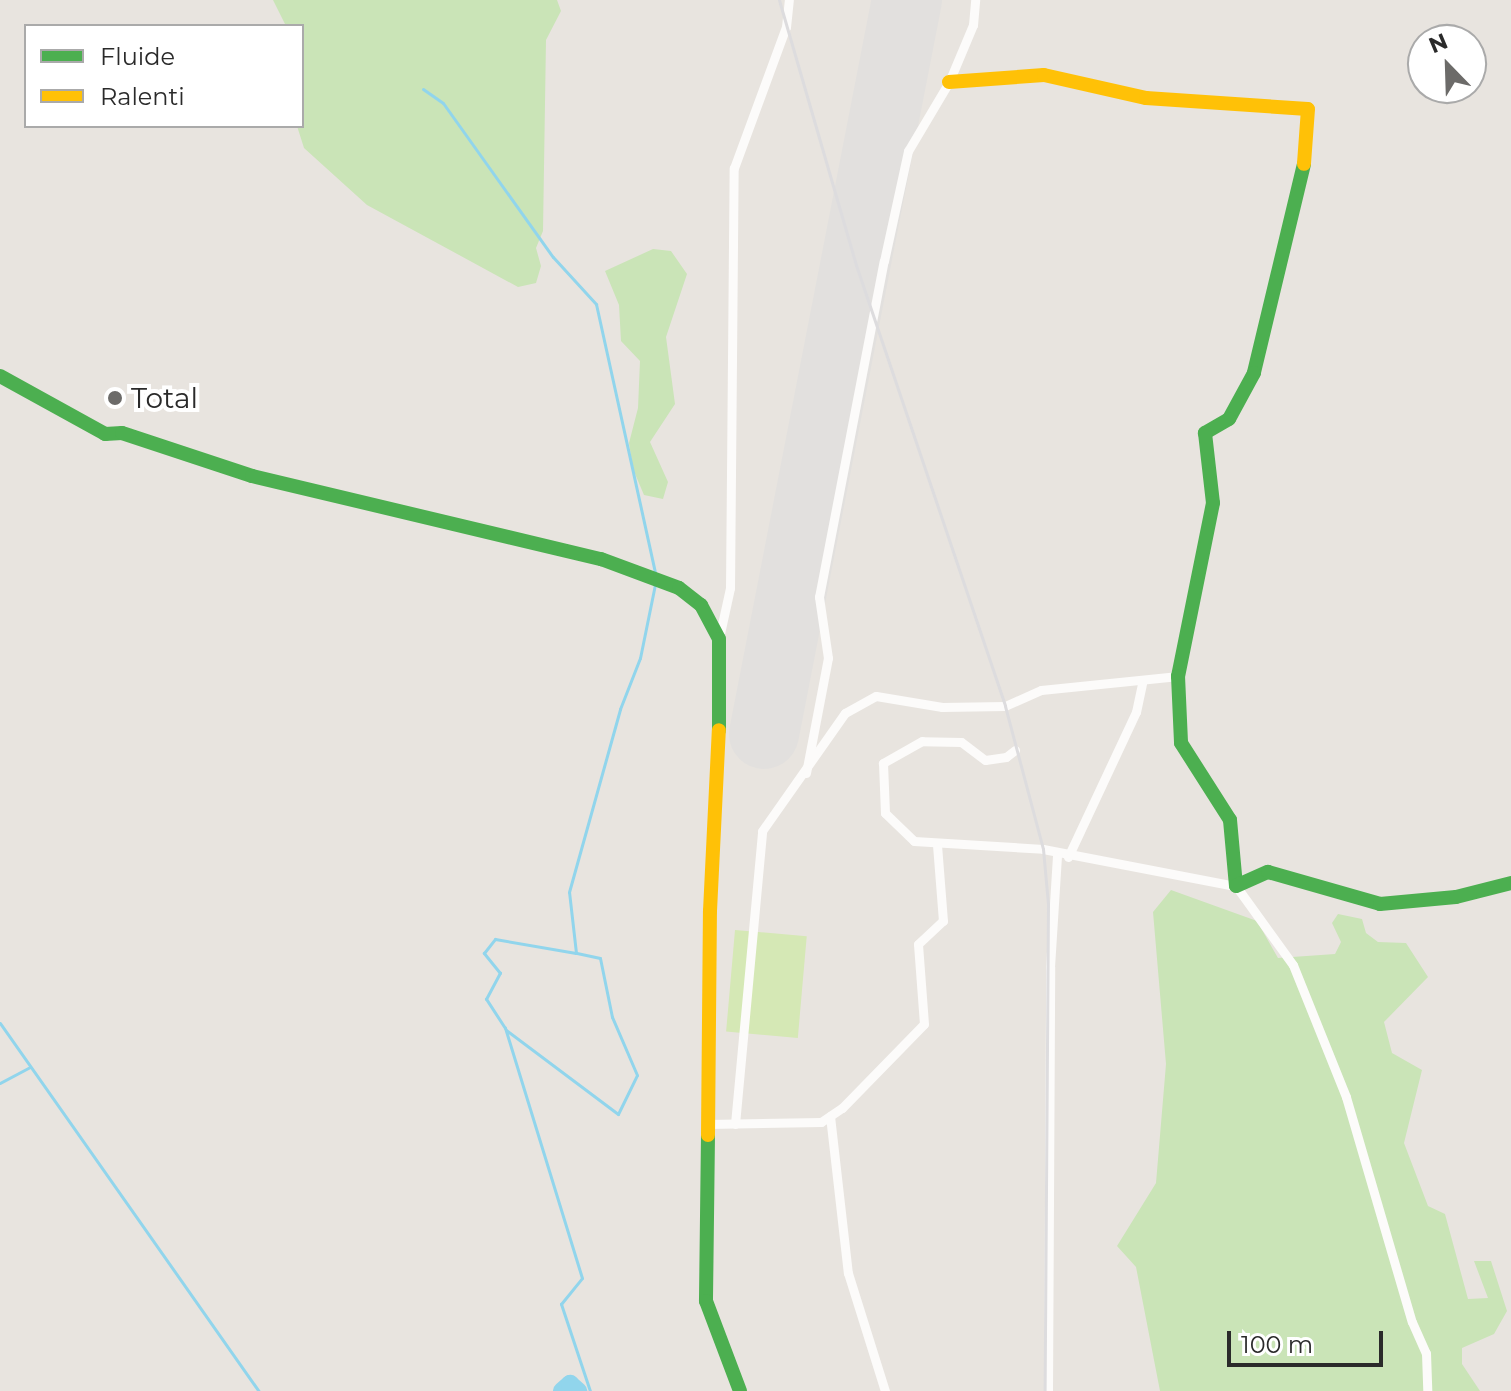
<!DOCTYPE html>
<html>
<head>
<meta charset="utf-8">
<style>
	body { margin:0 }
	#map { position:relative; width:1511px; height:1391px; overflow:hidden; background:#e8e4df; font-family:Montserrat,sans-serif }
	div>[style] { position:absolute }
	.green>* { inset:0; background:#cae4b7 }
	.pitch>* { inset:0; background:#d5e8b5; transform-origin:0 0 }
	.stream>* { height:3px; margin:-1.5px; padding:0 1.5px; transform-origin:1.5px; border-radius:1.5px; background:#91d5ec }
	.river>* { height:18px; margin:-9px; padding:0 9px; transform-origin:9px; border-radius:9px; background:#91d5ec }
	.runway>* { height:70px; margin:-35px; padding:0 35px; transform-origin:35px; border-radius:35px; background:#e2e0de }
	.street>* { height:9px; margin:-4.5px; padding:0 4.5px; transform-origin:4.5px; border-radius:4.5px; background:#fcfbfa }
	.fast>* { height:14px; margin:-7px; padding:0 7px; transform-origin:7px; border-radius:7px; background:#4caf50 }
	.slow>* { height:14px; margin:-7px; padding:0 7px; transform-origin:7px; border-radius:7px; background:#ffc107 }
	.rail>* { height:3px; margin:-1.5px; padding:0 1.5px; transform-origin:1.5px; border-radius:1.5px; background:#dddcde }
	.dots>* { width:22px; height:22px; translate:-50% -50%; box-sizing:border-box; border:4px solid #fff; border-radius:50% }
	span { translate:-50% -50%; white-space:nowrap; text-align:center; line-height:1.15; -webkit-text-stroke:8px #fff; paint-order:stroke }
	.poi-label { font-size:28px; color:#2a2a2a }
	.left { translate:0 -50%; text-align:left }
	.legend { position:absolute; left:24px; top:24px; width:280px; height:104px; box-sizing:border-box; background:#fff; border:2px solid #aaa; margin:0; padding:10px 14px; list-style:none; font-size:24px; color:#2a2a2a }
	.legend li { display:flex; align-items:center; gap:16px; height:40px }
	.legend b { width:40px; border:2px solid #aaa }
	.north { position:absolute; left:1407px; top:24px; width:80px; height:80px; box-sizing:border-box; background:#fff; border:2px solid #aaa; border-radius:50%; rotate:337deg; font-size:22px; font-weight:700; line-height:32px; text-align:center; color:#2a2a2a }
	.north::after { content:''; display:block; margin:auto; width:28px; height:36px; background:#6c6b69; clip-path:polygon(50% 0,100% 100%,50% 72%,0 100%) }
	.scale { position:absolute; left:1227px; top:1331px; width:156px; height:36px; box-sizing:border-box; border:4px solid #2a2a2a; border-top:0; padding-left:10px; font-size:24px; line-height:28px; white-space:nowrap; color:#2a2a2a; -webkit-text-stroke:6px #fff; paint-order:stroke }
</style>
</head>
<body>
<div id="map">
	<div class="green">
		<div style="clip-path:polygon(273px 0,557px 0,561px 11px,546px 40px,543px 231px,536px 248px,541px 266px,536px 283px,518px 287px,367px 205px,304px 148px,297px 126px,302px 126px,302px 26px,286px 26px)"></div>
		<div style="clip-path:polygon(653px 249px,671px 251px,687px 274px,666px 337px,675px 404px,650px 442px,668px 482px,663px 499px,644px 495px,633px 469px,629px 443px,638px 408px,640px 361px,621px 341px,619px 305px,605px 271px)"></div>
		<div style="clip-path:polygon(1171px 890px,1257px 921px,1278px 958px,1335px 954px,1341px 942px,1332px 923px,1338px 914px,1362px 919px,1366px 933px,1378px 942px,1406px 943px,1428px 977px,1384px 1022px,1392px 1053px,1422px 1070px,1404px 1143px,1428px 1206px,1445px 1214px,1468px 1299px,1488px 1298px,1474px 1261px,1491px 1261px,1507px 1311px,1494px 1334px,1462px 1348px,1462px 1364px,1480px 1391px,1160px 1391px,1136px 1267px,1117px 1246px,1156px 1183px,1166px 1064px,1153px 912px)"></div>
	</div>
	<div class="pitch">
		<div style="left:735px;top:930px;width:72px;height:102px;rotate:5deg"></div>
	</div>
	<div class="stream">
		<div style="left:423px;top:89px;width:24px;rotate:35deg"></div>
		<div style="left:443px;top:103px;width:189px;rotate:54.5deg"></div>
		<div style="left:553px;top:257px;width:64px;rotate:47.5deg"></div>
		<div style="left:596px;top:304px;width:275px;rotate:77.6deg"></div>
		<div style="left:0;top:1023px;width:450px;rotate:54.9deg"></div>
		<div style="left:506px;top:1030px;width:140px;rotate:36.9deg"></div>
		<div style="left:618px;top:1114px;width:43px;rotate:-64deg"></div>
		<div style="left:637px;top:1075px;width:63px;rotate:-113.3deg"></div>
		<div style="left:612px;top:1017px;width:60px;rotate:-101.5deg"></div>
		<div style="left:600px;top:958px;width:25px;rotate:-168deg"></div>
		<div style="left:0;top:1083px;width:34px;rotate:-28deg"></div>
		<div style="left:590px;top:1391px;width:92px;rotate:-108.4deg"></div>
		<div style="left:561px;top:1304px;width:33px;rotate:-51deg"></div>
		<div style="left:582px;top:1278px;width:262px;rotate:-107.1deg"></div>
		<div style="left:505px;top:1028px;width:35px;rotate:-123deg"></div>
		<div style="left:486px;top:999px;width:30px;rotate:-62deg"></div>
		<div style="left:500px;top:973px;width:26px;rotate:-129deg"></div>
		<div style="left:484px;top:953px;width:18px;rotate:-52deg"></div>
		<div style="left:495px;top:939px;width:82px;rotate:9.8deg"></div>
		<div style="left:576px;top:953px;width:61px;rotate:-96.5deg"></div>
		<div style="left:569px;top:892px;width:190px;rotate:-74.4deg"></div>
		<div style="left:620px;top:709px;width:55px;rotate:-68.6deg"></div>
		<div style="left:640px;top:658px;width:76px;rotate:-78.5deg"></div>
	</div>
	<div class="river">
		<div style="left:562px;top:1391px;width:11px;rotate:-41deg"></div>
		<div style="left:570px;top:1384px;width:11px;rotate:41deg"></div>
	</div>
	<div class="runway">
		<div style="left:764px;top:734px;width:748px;rotate:-78.98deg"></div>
	</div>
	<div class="street">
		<div style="left:719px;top:638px;width:51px;rotate:-77.6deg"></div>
		<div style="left:730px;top:588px;width:420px;rotate:-89.5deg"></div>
		<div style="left:734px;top:168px;width:150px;rotate:-69.8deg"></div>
		<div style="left:786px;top:27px;width:27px;rotate:-84deg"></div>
		<div style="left:1015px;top:750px;width:11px;rotate:142deg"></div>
		<div style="left:1006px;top:757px;width:21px;rotate:172deg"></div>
		<div style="left:985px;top:760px;width:30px;rotate:-143deg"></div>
		<div style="left:961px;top:742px;width:39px;rotate:-179deg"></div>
		<div style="left:922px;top:741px;width:45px;rotate:150.6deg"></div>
		<div style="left:883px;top:763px;width:50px;rotate:87.7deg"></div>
		<div style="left:885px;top:813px;width:40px;rotate:44deg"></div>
		<div style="left:914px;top:841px;width:129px;rotate:3.5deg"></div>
		<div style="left:1043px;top:849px;width:197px;rotate:10.9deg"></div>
		<div style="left:1236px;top:886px;width:97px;rotate:54.2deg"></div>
		<div style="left:1293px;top:965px;width:142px;rotate:68.1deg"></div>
		<div style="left:1346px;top:1097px;width:234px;rotate:73.7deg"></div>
		<div style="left:1412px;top:1322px;width:34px;rotate:66deg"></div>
		<div style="left:1426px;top:1353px;width:38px;rotate:88deg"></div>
		<div style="left:806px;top:773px;width:117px;rotate:-79.2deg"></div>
		<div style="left:828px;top:658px;width:62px;rotate:-98.4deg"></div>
		<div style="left:819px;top:597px;width:342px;rotate:-79.1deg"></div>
		<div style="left:884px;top:261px;width:113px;rotate:-77.7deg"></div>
		<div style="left:908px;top:151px;width:80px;rotate:-59.3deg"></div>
		<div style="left:949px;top:82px;width:62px;rotate:-67.2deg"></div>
		<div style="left:973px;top:25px;width:25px;rotate:-85deg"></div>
		<div style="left:1068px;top:857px;width:160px;rotate:-64.9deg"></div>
		<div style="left:1136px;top:712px;width:30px;rotate:-78deg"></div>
		<div style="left:830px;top:1116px;width:158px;rotate:83.5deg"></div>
		<div style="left:848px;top:1273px;width:124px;rotate:72.6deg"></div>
		<div style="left:708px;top:1124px;width:113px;rotate:-1deg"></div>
		<div style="left:821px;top:1122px;width:25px;rotate:-34deg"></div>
		<div style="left:842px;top:1108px;width:117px;rotate:-45.7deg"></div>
		<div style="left:924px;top:1024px;width:80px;rotate:-94.3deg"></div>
		<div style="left:918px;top:944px;width:34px;rotate:-43deg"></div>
		<div style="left:943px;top:921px;width:76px;rotate:-94.5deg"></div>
		<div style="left:735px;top:1124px;width:294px;rotate:-84.7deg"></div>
		<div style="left:762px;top:831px;width:144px;rotate:-54.9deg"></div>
		<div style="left:845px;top:713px;width:35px;rotate:-29deg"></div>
		<div style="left:876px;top:696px;width:67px;rotate:9.5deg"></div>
		<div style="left:942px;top:707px;width:63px;rotate:-0.9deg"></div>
		<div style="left:1005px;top:706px;width:39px;rotate:-24deg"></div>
		<div style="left:1041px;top:690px;width:138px;rotate:-5.8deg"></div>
		<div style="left:1048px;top:1391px;width:424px;rotate:-89.7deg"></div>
		<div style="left:1050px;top:967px;width:111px;rotate:-86.4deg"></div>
	</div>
	<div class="fast">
		<div style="left:1304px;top:164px;width:215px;rotate:103.5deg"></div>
		<div style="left:1254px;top:373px;width:52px;rotate:118.5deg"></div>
		<div style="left:1229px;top:419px;width:28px;rotate:150deg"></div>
		<div style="left:1205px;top:433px;width:70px;rotate:83.5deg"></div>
		<div style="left:1213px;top:503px;width:177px;rotate:101.4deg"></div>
		<div style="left:1178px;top:676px;width:67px;rotate:87.4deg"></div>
		<div style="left:1181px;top:743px;width:91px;rotate:57.5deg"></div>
		<div style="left:1230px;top:820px;width:66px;rotate:84.8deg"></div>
		<div style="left:1236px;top:886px;width:35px;rotate:-24deg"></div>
		<div style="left:1268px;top:872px;width:116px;rotate:15.9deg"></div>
		<div style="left:1380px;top:904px;width:76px;rotate:-5.3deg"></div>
		<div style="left:1456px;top:897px;width:57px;rotate:-14.3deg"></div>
		<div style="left:0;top:376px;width:120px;rotate:28.9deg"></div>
		<div style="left:105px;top:434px;width:17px;rotate:-3deg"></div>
		<div style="left:122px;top:433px;width:137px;rotate:18.3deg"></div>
		<div style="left:252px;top:476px;width:359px;rotate:13.4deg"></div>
		<div style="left:601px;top:559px;width:83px;rotate:20.4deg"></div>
		<div style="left:679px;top:588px;width:28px;rotate:38deg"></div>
		<div style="left:701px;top:605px;width:38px;rotate:62deg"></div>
		<div style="left:719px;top:639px;width:91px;rotate:90deg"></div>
		<div style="left:708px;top:1135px;width:166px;rotate:90.7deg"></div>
		<div style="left:706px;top:1301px;width:96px;rotate:69.3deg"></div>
	</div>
	<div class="slow">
		<div style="left:949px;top:82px;width:95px;rotate:-4.2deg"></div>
		<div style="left:1044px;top:75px;width:105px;rotate:12.7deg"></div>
		<div style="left:1146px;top:98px;width:162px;rotate:3.9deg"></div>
		<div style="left:1308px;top:109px;width:55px;rotate:94.2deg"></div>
		<div style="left:708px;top:1135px;width:224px;rotate:-89.5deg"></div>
		<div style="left:710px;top:911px;width:181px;rotate:-87.2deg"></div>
	</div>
	<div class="rail">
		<div style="left:779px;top:0;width:276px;rotate:73.8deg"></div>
		<div style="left:856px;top:265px;width:465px;rotate:71.3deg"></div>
		<div style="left:1005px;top:706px;width:148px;rotate:75.1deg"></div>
		<div style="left:1043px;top:849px;width:55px;rotate:84.8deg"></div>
		<div style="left:1048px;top:904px;width:487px;rotate:90.4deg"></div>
	</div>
	<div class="dots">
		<div style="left:115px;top:398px;background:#6c6b69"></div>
	</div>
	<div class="poi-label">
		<span class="left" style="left:131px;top:398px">Total</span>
	</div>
	<ul class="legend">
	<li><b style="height:10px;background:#4caf50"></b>Fluide</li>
	<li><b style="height:10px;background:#ffc107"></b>Ralenti</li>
	</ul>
	<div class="north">N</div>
	<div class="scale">100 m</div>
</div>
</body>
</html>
